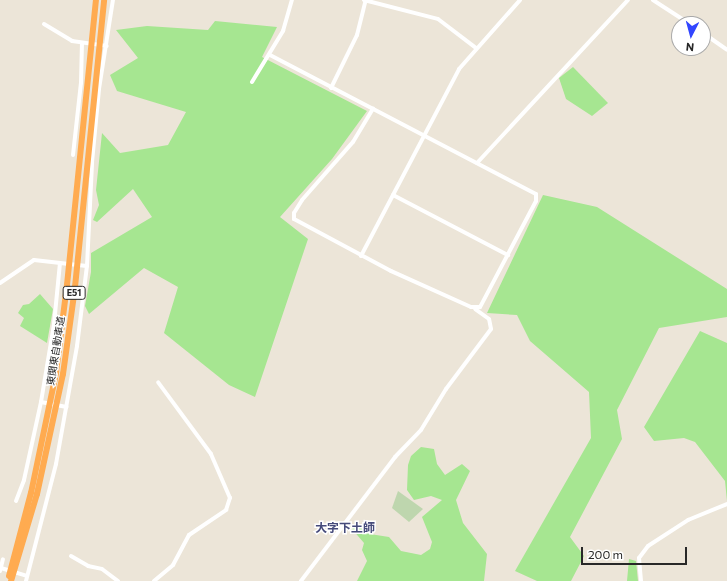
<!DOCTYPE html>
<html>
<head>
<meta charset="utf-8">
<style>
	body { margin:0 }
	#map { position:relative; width:727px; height:581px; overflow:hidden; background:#ece5d8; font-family:Commissioner,"Noto Sans JP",sans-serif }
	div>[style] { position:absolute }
	.green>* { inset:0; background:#a6e691 }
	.cemetery>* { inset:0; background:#bed6ae }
	.minor>* { height:4px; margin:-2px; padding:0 2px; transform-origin:2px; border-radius:2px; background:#fff }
	.highway>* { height:6px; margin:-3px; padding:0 3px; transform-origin:3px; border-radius:3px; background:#ffab50 }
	span { translate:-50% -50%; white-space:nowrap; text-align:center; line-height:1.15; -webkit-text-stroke:3px #fff; paint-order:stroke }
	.shield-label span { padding:1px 3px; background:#fff; border:1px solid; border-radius:3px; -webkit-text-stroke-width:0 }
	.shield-label { font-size:9px; color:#282828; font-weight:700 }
	.street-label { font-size:10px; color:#282828 }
	.quarter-label { font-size:12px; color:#464b7b; font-weight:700 }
	.north { position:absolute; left:671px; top:16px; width:40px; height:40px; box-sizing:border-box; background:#fff; border:1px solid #a9a9a9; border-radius:50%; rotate:186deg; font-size:11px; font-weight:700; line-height:16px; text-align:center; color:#282828 }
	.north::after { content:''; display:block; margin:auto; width:14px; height:18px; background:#3246ff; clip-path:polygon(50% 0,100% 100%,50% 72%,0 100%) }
	.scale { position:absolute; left:581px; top:547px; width:106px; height:18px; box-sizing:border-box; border:2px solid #282828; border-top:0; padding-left:5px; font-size:12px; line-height:14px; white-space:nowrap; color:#282828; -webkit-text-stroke:3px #fff; paint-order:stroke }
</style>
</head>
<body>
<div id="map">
	<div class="green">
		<div style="clip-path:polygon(215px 21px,277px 27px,262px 57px,367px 111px,332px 159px,280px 217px,308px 239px,255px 397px,229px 385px,164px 333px,178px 287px,144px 268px,89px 314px,85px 306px,91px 272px,91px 253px,152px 217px,133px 189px,97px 222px,93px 220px,99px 205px,96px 190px,102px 133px,120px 153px,168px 145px,186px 112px,117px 91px,110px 75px,138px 58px,116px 30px,147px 26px,208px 30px)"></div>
		<div style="clip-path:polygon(573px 67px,608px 103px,592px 116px,566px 99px,559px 78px)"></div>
		<div style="clip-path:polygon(543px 195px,597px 207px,727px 289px,727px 317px,659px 328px,617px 410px,622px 439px,570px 537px,584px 556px,571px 581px,537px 581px,515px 571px,591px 438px,589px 392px,530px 341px,517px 315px,487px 313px)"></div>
		<div style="clip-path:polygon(40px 294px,53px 309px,47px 343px,20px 326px,24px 318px,18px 313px,23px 305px,29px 304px)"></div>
		<div style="clip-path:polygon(700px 331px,727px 343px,727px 501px,725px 481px,695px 442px,684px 438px,654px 441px,644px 427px)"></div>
		<div style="clip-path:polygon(421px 447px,434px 449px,437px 464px,445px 475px,462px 464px,470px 471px,456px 500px,463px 523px,487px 554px,484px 581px,357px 581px,367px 561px,362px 550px,364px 543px,352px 529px,357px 525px,370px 534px,389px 537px,401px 551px,421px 555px,430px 549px,432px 542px,422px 517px,442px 500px,431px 496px,414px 500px,407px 490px,408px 465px,411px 456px)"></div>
		<div style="clip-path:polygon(629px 559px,636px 561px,638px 581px,627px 581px)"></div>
	</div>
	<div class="cemetery">
		<div style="clip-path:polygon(398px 491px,423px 509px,409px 522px,392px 508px)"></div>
	</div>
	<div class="minor">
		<div style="left:364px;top:0;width:76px;rotate:14.4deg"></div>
		<div style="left:438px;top:19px;width:48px;rotate:37.3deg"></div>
		<div style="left:653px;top:0;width:44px;rotate:33deg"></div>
		<div style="left:44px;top:24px;width:33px;rotate:31deg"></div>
		<div style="left:72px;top:41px;width:35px;rotate:8deg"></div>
		<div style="left:703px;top:33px;width:29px;rotate:35deg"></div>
		<div style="left:270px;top:55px;width:300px;rotate:27.6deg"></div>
		<div style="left:536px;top:194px;width:7px;rotate:90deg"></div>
		<div style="left:536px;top:201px;width:120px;rotate:117.8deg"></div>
		<div style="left:480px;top:307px;width:9px;rotate:180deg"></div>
		<div style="left:471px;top:307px;width:88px;rotate:-155.8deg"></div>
		<div style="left:391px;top:271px;width:110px;rotate:-151.8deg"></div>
		<div style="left:294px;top:219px;width:6px;rotate:-90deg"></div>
		<div style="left:294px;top:213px;width:15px;rotate:-58deg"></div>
		<div style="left:302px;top:200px;width:77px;rotate:-48.7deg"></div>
		<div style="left:353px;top:142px;width:39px;rotate:-59deg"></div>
		<div style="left:252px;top:82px;width:60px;rotate:-58.7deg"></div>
		<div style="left:283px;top:31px;width:32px;rotate:-74deg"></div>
		<div style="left:331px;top:88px;width:59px;rotate:-63.9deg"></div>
		<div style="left:357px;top:35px;width:36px;rotate:-76deg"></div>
		<div style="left:73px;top:155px;width:72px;rotate:-83.7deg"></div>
		<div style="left:81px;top:83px;width:40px;rotate:-88.6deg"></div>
		<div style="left:477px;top:163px;width:222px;rotate:-47.2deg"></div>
		<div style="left:393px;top:195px;width:130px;rotate:27.6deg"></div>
		<div style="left:361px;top:256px;width:211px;rotate:-62.3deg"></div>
		<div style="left:459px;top:69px;width:92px;rotate:-48.5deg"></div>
		<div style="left:0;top:283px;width:41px;rotate:-34.1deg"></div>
		<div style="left:34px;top:260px;width:53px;rotate:6.5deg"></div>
		<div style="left:41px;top:402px;width:26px;rotate:11deg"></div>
		<div style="left:16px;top:501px;width:22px;rotate:-69deg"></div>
		<div style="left:24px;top:480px;width:80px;rotate:-77.7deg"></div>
		<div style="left:41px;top:402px;width:79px;rotate:-80.5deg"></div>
		<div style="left:54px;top:324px;width:61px;rotate:-84.4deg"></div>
		<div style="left:71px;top:556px;width:20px;rotate:30deg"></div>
		<div style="left:88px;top:566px;width:14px;rotate:12deg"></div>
		<div style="left:102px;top:569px;width:20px;rotate:37deg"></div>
		<div style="left:1px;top:568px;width:27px;rotate:17deg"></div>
		<div style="left:0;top:571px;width:12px;rotate:-76deg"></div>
		<div style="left:26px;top:581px;width:121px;rotate:-75.6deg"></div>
		<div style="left:56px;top:464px;width:120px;rotate:-79.9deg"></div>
		<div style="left:77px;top:346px;width:81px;rotate:-82.9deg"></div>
		<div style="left:87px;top:266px;width:104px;rotate:-87.2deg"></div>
		<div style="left:92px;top:162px;width:73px;rotate:-84.5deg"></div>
		<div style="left:99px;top:89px;width:90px;rotate:-81.1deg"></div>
		<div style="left:154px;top:581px;width:25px;rotate:-40deg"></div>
		<div style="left:173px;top:565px;width:34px;rotate:-62deg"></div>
		<div style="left:189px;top:535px;width:45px;rotate:-34deg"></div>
		<div style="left:226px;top:510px;width:13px;rotate:-72deg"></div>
		<div style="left:230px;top:498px;width:48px;rotate:-113.4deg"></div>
		<div style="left:211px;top:454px;width:89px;rotate:-126.4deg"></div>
		<div style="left:301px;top:581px;width:156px;rotate:-52.8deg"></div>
		<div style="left:395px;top:457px;width:37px;rotate:-46deg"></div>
		<div style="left:421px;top:430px;width:48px;rotate:-58.6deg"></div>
		<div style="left:446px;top:389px;width:75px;rotate:-53.1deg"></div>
		<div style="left:491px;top:329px;width:10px;rotate:-101deg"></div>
		<div style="left:489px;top:319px;width:17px;rotate:-144deg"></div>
		<div style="left:641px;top:581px;width:23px;rotate:-95deg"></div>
		<div style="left:639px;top:558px;width:15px;rotate:-53deg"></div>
		<div style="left:648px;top:546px;width:48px;rotate:-33deg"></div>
		<div style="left:688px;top:520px;width:42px;rotate:-22.3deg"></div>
	</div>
	<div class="highway">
		<div style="left:9px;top:576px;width:86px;rotate:-75.2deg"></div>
		<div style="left:31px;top:493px;width:123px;rotate:-78.2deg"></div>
		<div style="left:56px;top:373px;width:89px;rotate:-82.9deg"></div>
		<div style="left:67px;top:285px;width:286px;rotate:-84.2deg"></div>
		<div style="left:11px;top:581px;width:91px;rotate:-73.4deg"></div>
		<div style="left:37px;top:494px;width:123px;rotate:-77.8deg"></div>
		<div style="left:63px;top:374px;width:88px;rotate:-82.1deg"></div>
		<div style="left:75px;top:287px;width:288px;rotate:-84.2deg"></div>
	</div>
	<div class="shield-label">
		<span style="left:74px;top:293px">E51</span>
	</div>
	<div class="street-label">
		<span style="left:56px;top:351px;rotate:-81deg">東関東自動車道</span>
	</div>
	<div class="quarter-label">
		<span style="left:345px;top:528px">大字下土師</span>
	</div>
	<div class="north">N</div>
	<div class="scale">200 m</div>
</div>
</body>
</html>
